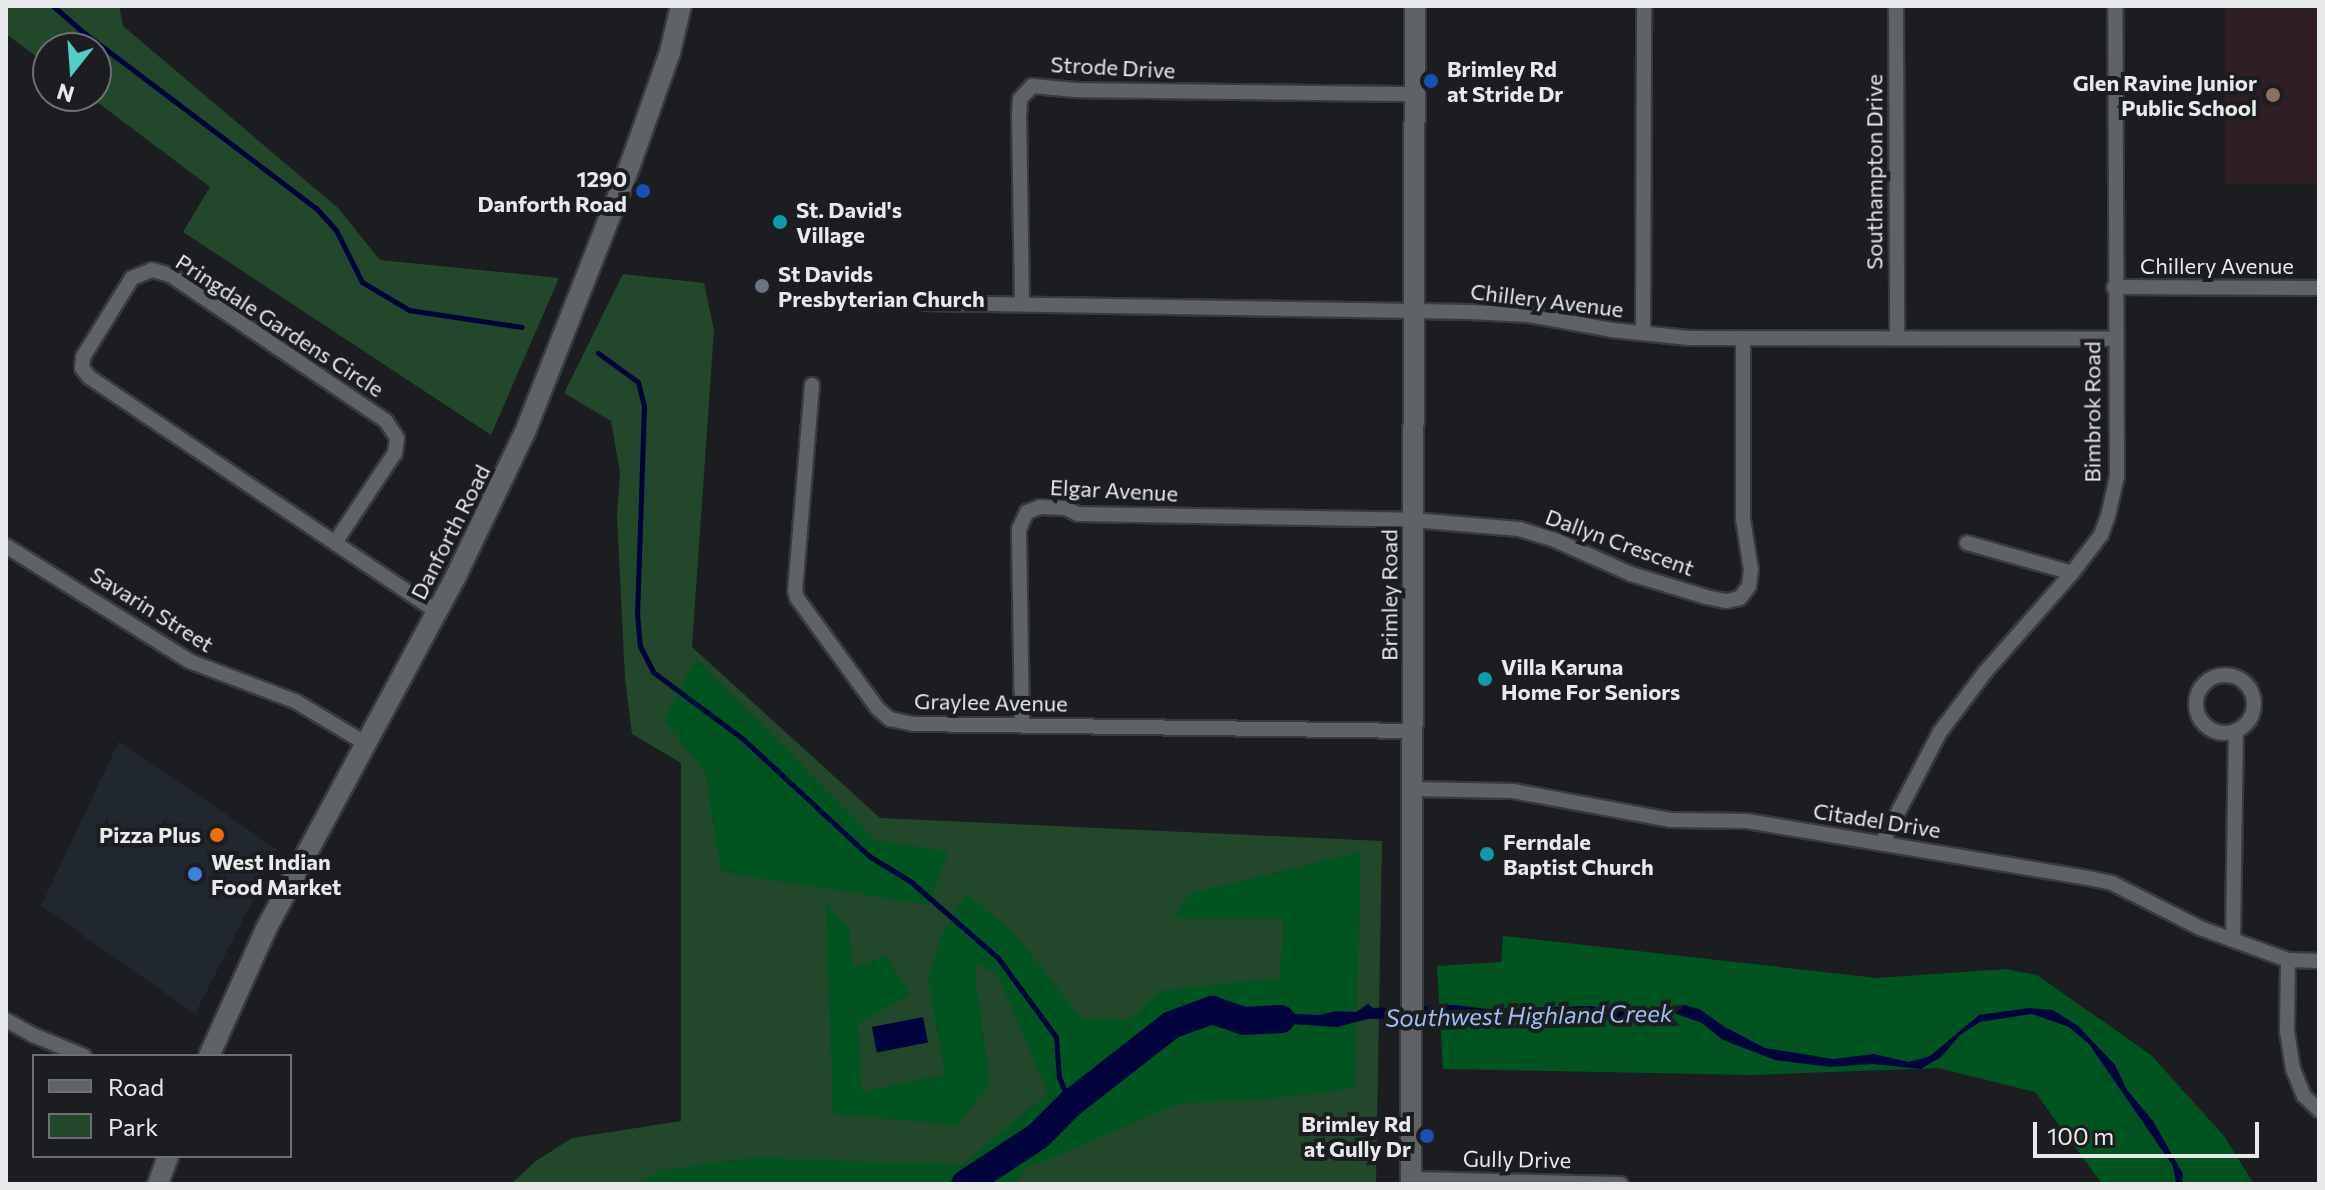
<!DOCTYPE html>
<html>
<head>
<meta charset="utf-8">
<style>
	body { margin:0 }
	#map { position:relative; width:2325px; height:1190px; overflow:hidden; background:#1b1d20; font-family:Commissioner,sans-serif }
	div>[style] { position:absolute }
	.built>* { inset:0; background:#20272e }
	.education>* { inset:0; background:#301e25; transform-origin:0 0 }
	.green>* { inset:0; background:#22472a }
	.forest>* { inset:0; background:#005420 }
	.water>* { inset:0; background:#00033c; transform-origin:0 0 }
	.stream>* { height:5px; margin:-2.5px; padding:0 2.5px; transform-origin:2.5px; border-radius:2.5px; background:#00033c }
	.river>* { height:28px; margin:-14px; padding:0 14px; transform-origin:14px; border-radius:14px; background:#00033c }
	.roads { filter:drop-shadow(2px 0 #383a3c) drop-shadow(-2px 0 #383a3c) drop-shadow(0 2px #383a3c) drop-shadow(0 -2px #383a3c) }
	.minor>* { height:14px; margin:-7px; padding:0 7px; transform-origin:7px; border-radius:7px; background:#606366 }
	.minor>.ring { margin:-7px; padding:0; box-sizing:content-box; background:none; border:14px solid #606366; border-radius:50% }
	.secondary>* { height:20px; margin:-10px; padding:0 10px; transform-origin:10px; border-radius:10px; background:#606366 }
	.dots>* { width:22px; height:22px; translate:-50% -50%; box-sizing:border-box; border:4px solid #1b1d20; border-radius:50% }
	span { translate:-50% -50%; white-space:nowrap; text-align:center; line-height:1.15; -webkit-text-stroke:8px #1b1d20; paint-order:stroke }
	.street-label { font-size:22px; color:#e8e9eb }
	.poi-label { font-size:22px; color:#e8e9eb; font-weight:700 }
	.left { translate:0 -50%; text-align:left }
	.right { translate:-100% -50%; text-align:right }
	.water-label { font-size:24px; color:#9fbff4; font-style:italic }
	.frame { position:absolute; inset:0; border:8px solid #e8e9eb; pointer-events:none }
	.legend { position:absolute; left:32px; top:1054px; width:260px; height:104px; box-sizing:border-box; background:#1b1d20; border:2px solid #6d6f71; margin:0; padding:10px 14px; list-style:none; font-size:24px; color:#e8e9eb }
	.legend li { display:flex; align-items:center; gap:16px; height:40px }
	.legend b { width:40px; border:2px solid #6d6f71 }
	.north { position:absolute; left:32px; top:32px; width:80px; height:80px; box-sizing:border-box; background:#1b1d20; border:2px solid #6d6f71; border-radius:50%; rotate:197deg; font-size:22px; font-weight:700; line-height:32px; text-align:center; color:#e8e9eb }
	.north::after { content:''; display:block; margin:auto; width:28px; height:36px; background:#54cdc7; clip-path:polygon(50% 0,100% 100%,50% 72%,0 100%) }
	.scale { position:absolute; left:2033px; top:1122px; width:226px; height:36px; box-sizing:border-box; border:4px solid #e8e9eb; border-top:0; padding-left:10px; font-size:24px; line-height:28px; white-space:nowrap; color:#e8e9eb; -webkit-text-stroke:6px #1b1d20; paint-order:stroke }
</style>
</head>
<body>
<div id="map">
	<div class="built">
		<div style="clip-path:polygon(119px 741px,278px 850px,195px 1014px,41px 906px)"></div>
	</div>
	<div class="education">
		<div style="left:2225px;top:6px;width:94px;height:178px"></div>
	</div>
	<div class="green">
		<div style="clip-path:polygon(6px 6px,119px 6px,123px 26px,338px 208px,380px 260px,559px 278px,491px 435px,183px 232px,210px 187px,89px 96px,96px 96px,96px 48px,48px 48px,48px 65px,6px 34px)"></div>
		<div style="clip-path:polygon(623px 274px,704px 283px,714px 330px,692px 647px,880px 818px,1382px 841px,1376px 1184px,511px 1184px,536px 1161px,572px 1138px,681px 1121px,681px 763px,632px 734px,625px 679px,617px 516px,620px 473px,611px 421px,564px 393px)"></div>
	</div>
	<div class="forest">
		<div style="clip-path:polygon(696px 658px,876px 840px,948px 852px,929px 905px,721px 872px,705px 773px,664px 720px)"></div>
		<div style="clip-path:polygon(1361px 852px,1355px 1088px,1249px 1101px,1180px 1103px,1026px 1169px,1015px 1184px,639px 1184px,659px 1171px,752px 1158px,962px 1165px,1048px 1093px,998px 976px,978px 963px,975px 974px,990px 1083px,957px 1125px,833px 1114px,826px 903px,849px 928px,853px 967px,886px 956px,910px 994px,858px 1024px,862px 1092px,945px 1074px,928px 980px,941px 937px,966px 893px,1016px 935px,1081px 1018px,1128px 1021px,1160px 991px,1280px 978px,1283px 918px,1173px 918px,1190px 893px)"></div>
		<div style="clip-path:polygon(1503px 936px,1877px 978px,2005px 969px,2037px 975px,2151px 1055px,2224px 1136px,2254px 1184px,2102px 1184px,2035px 1092px,1938px 1068px,1752px 1075px,1443px 1069px,1437px 966px,1501px 962px)"></div>
	</div>
	<div class="water">
		<div style="clip-path:polygon(1368px 1004px,1373px 1008px,1455px 1005px,1487px 1009px,1591px 1006px,1623px 1011px,1685px 1005px,1701px 1010px,1723px 1026px,1765px 1048px,1833px 1059px,1874px 1054px,1909px 1062px,1930px 1056px,1979px 1015px,2029px 1008px,2053px 1010px,2078px 1026px,2115px 1065px,2127px 1090px,2153px 1121px,2183px 1174px,2182px 1184px,2176px 1184px,2173px 1166px,2089px 1044px,2069px 1027px,2032px 1014px,1980px 1022px,1960px 1035px,1941px 1057px,1921px 1069px,1873px 1064px,1831px 1067px,1775px 1060px,1723px 1040px,1702px 1023px,1671px 1012px,1625px 1020px,1570px 1014px,1368px 1019px,1337px 1027px,1244px 1021px,1282px 1013px,1319px 1015px,1337px 1011px,1356px 1012px)"></div>
		<div style="left:923px;top:1017px;width:26px;height:52px;rotate:79deg"></div>
	</div>
	<div class="stream">
		<div style="left:53px;top:6px;width:35px;rotate:41deg"></div>
		<div style="left:79px;top:29px;width:297px;rotate:37.1deg"></div>
		<div style="left:316px;top:208px;width:30px;rotate:48deg"></div>
		<div style="left:336px;top:230px;width:58px;rotate:63.4deg"></div>
		<div style="left:362px;top:282px;width:55px;rotate:30.8deg"></div>
		<div style="left:409px;top:310px;width:114px;rotate:8.6deg"></div>
		<div style="left:598px;top:353px;width:49px;rotate:35.9deg"></div>
		<div style="left:638px;top:382px;width:25px;rotate:76deg"></div>
		<div style="left:644px;top:406px;width:207px;rotate:91.9deg"></div>
		<div style="left:637px;top:613px;width:33px;rotate:85deg"></div>
		<div style="left:640px;top:646px;width:29px;rotate:63deg"></div>
		<div style="left:653px;top:672px;width:111px;rotate:36.6deg"></div>
		<div style="left:742px;top:738px;width:173px;rotate:42.9deg"></div>
		<div style="left:869px;top:856px;width:48px;rotate:31.4deg"></div>
		<div style="left:910px;top:881px;width:117px;rotate:41.2deg"></div>
		<div style="left:998px;top:958px;width:98px;rotate:53.7deg"></div>
		<div style="left:1056px;top:1037px;width:40px;rotate:85.7deg"></div>
		<div style="left:1059px;top:1077px;width:29px;rotate:68deg"></div>
	</div>
	<div class="river">
		<div style="left:965px;top:1184px;width:87px;rotate:-33.3deg"></div>
		<div style="left:1038px;top:1136px;width:45px;rotate:-45deg"></div>
		<div style="left:1070px;top:1104px;width:128px;rotate:-38deg"></div>
		<div style="left:1171px;top:1025px;width:44px;rotate:-20.1deg"></div>
		<div style="left:1212px;top:1010px;width:34px;rotate:19deg"></div>
		<div style="left:1244px;top:1021px;width:37px;rotate:-3deg"></div>
	</div>
	<div class="roads">
		<div class="minor">
			<div style="left:1896px;top:6px;width:332px;rotate:89.8deg"></div>
			<div style="left:2114px;top:287px;width:205px;rotate:0.3deg"></div>
			<div style="left:926px;top:303px;width:544px;rotate:0.95deg"></div>
			<div style="left:1470px;top:312px;width:59px;rotate:2.9deg"></div>
			<div style="left:1529px;top:315px;width:84px;rotate:10.2deg"></div>
			<div style="left:1612px;top:330px;width:77px;rotate:5.9deg"></div>
			<div style="left:1689px;top:338px;width:425px;rotate:0.1deg"></div>
			<div style="left:1022px;top:303px;width:185px;rotate:-90.9deg"></div>
			<div style="left:1019px;top:118px;width:19px;rotate:-87deg"></div>
			<div style="left:1020px;top:99px;width:18px;rotate:-47deg"></div>
			<div style="left:1032px;top:86px;width:44px;rotate:5.2deg"></div>
			<div style="left:1076px;top:90px;width:338px;rotate:0.7deg"></div>
			<div style="left:1643px;top:333px;width:327px;rotate:-89.8deg"></div>
			<div style="left:812px;top:385px;width:206px;rotate:94.7deg"></div>
			<div style="left:795px;top:590px;width:8px;rotate:76deg"></div>
			<div style="left:797px;top:598px;width:137px;rotate:53.9deg"></div>
			<div style="left:878px;top:709px;width:16px;rotate:40deg"></div>
			<div style="left:890px;top:719px;width:24px;rotate:12deg"></div>
			<div style="left:913px;top:724px;width:499px;rotate:0.8deg"></div>
			<div style="left:336px;top:541px;width:106px;rotate:-56.2deg"></div>
			<div style="left:395px;top:453px;width:15px;rotate:-82deg"></div>
			<div style="left:397px;top:438px;width:20px;rotate:-123deg"></div>
			<div style="left:386px;top:421px;width:261px;rotate:-145.9deg"></div>
			<div style="left:170px;top:275px;width:19px;rotate:-164deg"></div>
			<div style="left:152px;top:270px;width:22px;rotate:158deg"></div>
			<div style="left:132px;top:278px;width:93px;rotate:121.8deg"></div>
			<div style="left:83px;top:357px;width:11px;rotate:95deg"></div>
			<div style="left:82px;top:368px;width:11px;rotate:52deg"></div>
			<div style="left:89px;top:377px;width:420px;rotate:34deg"></div>
			<div style="left:1967px;top:543px;width:109px;rotate:15.9deg"></div>
			<div style="left:6px;top:546px;width:216px;rotate:32.1deg"></div>
			<div style="left:189px;top:661px;width:113px;rotate:20.7deg"></div>
			<div style="left:295px;top:701px;width:82px;rotate:31deg"></div>
			<div class="ring" style="left:2196px;top:675px;width:44px;height:44px"></div>
			<div style="left:1022px;top:724px;width:195px;rotate:-90.9deg"></div>
			<div style="left:1019px;top:529px;width:19px;rotate:-65deg"></div>
			<div style="left:1027px;top:512px;width:14px;rotate:-21deg"></div>
			<div style="left:1040px;top:507px;width:26px;rotate:2deg"></div>
			<div style="left:1066px;top:508px;width:13px;rotate:27deg"></div>
			<div style="left:1078px;top:514px;width:335px;rotate:1deg"></div>
			<div style="left:1413px;top:520px;width:106px;rotate:4.9deg"></div>
			<div style="left:1519px;top:529px;width:38px;rotate:17deg"></div>
			<div style="left:1555px;top:540px;width:83px;rotate:24.1deg"></div>
			<div style="left:1631px;top:574px;width:78px;rotate:17deg"></div>
			<div style="left:1706px;top:597px;width:21px;rotate:11deg"></div>
			<div style="left:1727px;top:601px;width:13px;rotate:-13deg"></div>
			<div style="left:1740px;top:598px;width:15px;rotate:-53deg"></div>
			<div style="left:1749px;top:586px;width:16px;rotate:-83deg"></div>
			<div style="left:1751px;top:570px;width:52px;rotate:-98.9deg"></div>
			<div style="left:1743px;top:519px;width:181px;rotate:-90deg"></div>
			<div style="left:1412px;top:789px;width:101px;rotate:1.1deg"></div>
			<div style="left:1513px;top:791px;width:161px;rotate:10.4deg"></div>
			<div style="left:1671px;top:820px;width:76px;rotate:0.8deg"></div>
			<div style="left:1747px;top:821px;width:351px;rotate:9.5deg"></div>
			<div style="left:2093px;top:879px;width:19px;rotate:12deg"></div>
			<div style="left:2112px;top:883px;width:99px;rotate:27.1deg"></div>
			<div style="left:2200px;top:928px;width:94px;rotate:20deg"></div>
			<div style="left:2288px;top:960px;width:31px;rotate:2deg"></div>
			<div style="left:1883px;top:841px;width:123px;rotate:-62.4deg"></div>
			<div style="left:1940px;top:732px;width:76px;rotate:-53deg"></div>
			<div style="left:1986px;top:671px;width:130px;rotate:-48.7deg"></div>
			<div style="left:2072px;top:573px;width:48px;rotate:-52.7deg"></div>
			<div style="left:2101px;top:535px;width:20px;rotate:-70deg"></div>
			<div style="left:2108px;top:516px;width:41px;rotate:-77.3deg"></div>
			<div style="left:2117px;top:476px;width:470px;rotate:-90.2deg"></div>
			<div style="left:2233px;top:940px;width:209px;rotate:-89.2deg"></div>
			<div style="left:2288px;top:960px;width:71px;rotate:90.8deg"></div>
			<div style="left:2287px;top:1031px;width:38px;rotate:81deg"></div>
			<div style="left:2293px;top:1069px;width:29px;rotate:68deg"></div>
			<div style="left:2304px;top:1096px;width:21px;rotate:43deg"></div>
			<div style="left:6px;top:1020px;width:31px;rotate:29deg"></div>
			<div style="left:33px;top:1035px;width:55px;rotate:22.4deg"></div>
			<div style="left:1411px;top:1179px;width:210px;rotate:1.4deg"></div>
		</div>
		<div class="secondary">
			<div style="left:209px;top:1056px;width:139px;rotate:-65.8deg"></div>
			<div style="left:266px;top:929px;width:401px;rotate:-61.7deg"></div>
			<div style="left:456px;top:576px;width:160px;rotate:-64.4deg"></div>
			<div style="left:525px;top:432px;width:284px;rotate:-68.5deg"></div>
			<div style="left:629px;top:168px;width:123px;rotate:-70.5deg"></div>
			<div style="left:670px;top:52px;width:47px;rotate:-76.6deg"></div>
			<div style="left:158px;top:1184px;width:30px;rotate:-70deg"></div>
			<div style="left:1411px;top:1184px;width:1178px;rotate:-89.81deg"></div>
		</div>
	</div>
	<div class="dots">
		<div style="left:1431px;top:81px;background:#1a4fb4"></div>
		<div style="left:2273px;top:95px;background:#8d6e63"></div>
		<div style="left:643px;top:191px;background:#1a4fb4"></div>
		<div style="left:780px;top:222px;background:#0f9aa8"></div>
		<div style="left:762px;top:286px;background:#6b7280"></div>
		<div style="left:1485px;top:679px;background:#0f9aa8"></div>
		<div style="left:217px;top:835px;background:#e8710a"></div>
		<div style="left:1487px;top:854px;background:#0f9aa8"></div>
		<div style="left:195px;top:874px;background:#3f7fe0"></div>
		<div style="left:1427px;top:1136px;background:#1a4fb4"></div>
	</div>
	<div class="street-label">
		<span style="left:1113px;top:67px;rotate:3deg">Strode Drive</span>
		<span style="left:1874px;top:172px;rotate:-90deg">Southampton Drive</span>
		<span style="left:2217px;top:266px">Chillery Avenue</span>
		<span style="left:1547px;top:300px;rotate:7deg">Chillery Avenue</span>
		<span style="left:280px;top:325px;rotate:33deg">Pringdale Gardens Circle</span>
		<span style="left:2092px;top:412px;rotate:-90deg">Bimbrok Road</span>
		<span style="left:1114px;top:490px;rotate:3deg">Elgar Avenue</span>
		<span style="left:450px;top:532px;rotate:-63deg">Danforth Road</span>
		<span style="left:1620px;top:542px;rotate:20deg">Dallyn Crescent</span>
		<span style="left:1389px;top:595px;rotate:-90deg">Brimley Road</span>
		<span style="left:152px;top:609px;rotate:32deg">Savarin Street</span>
		<span style="left:991px;top:702px;rotate:1deg">Graylee Avenue</span>
		<span style="left:1877px;top:820px;rotate:9deg">Citadel Drive</span>
		<span style="left:1517px;top:1159px;rotate:1deg">Gully Drive</span>
	</div>
	<div class="poi-label">
		<span class="left" style="left:1447px;top:81px">Brimley Rd<br>at Stride Dr</span>
		<span class="right" style="left:2257px;top:95px">Glen Ravine Junior<br>Public School</span>
		<span class="right" style="left:627px;top:191px">1290<br>Danforth Road</span>
		<span class="left" style="left:796px;top:222px">St. David's<br>Village</span>
		<span class="left" style="left:778px;top:286px">St Davids<br>Presbyterian Church</span>
		<span class="left" style="left:1501px;top:679px">Villa Karuna<br>Home For Seniors</span>
		<span class="right" style="left:201px;top:835px">Pizza Plus</span>
		<span class="left" style="left:1503px;top:854px">Ferndale<br>Baptist Church</span>
		<span class="left" style="left:211px;top:874px">West Indian<br>Food Market</span>
		<span class="right" style="left:1411px;top:1136px">Brimley Rd<br>at Gully Dr</span>
	</div>
	<div class="water-label">
		<span style="left:1529px;top:1015px;rotate:-1deg">Southwest Highland Creek</span>
	</div>
	<div class="frame"></div>
	<ul class="legend">
	<li><b style="height:10px;background:#606366"></b>Road</li>
	<li><b style="height:22px;background:#22472a"></b>Park</li>
	</ul>
	<div class="north">N</div>
	<div class="scale">100 m</div>
</div>
</body>
</html>
